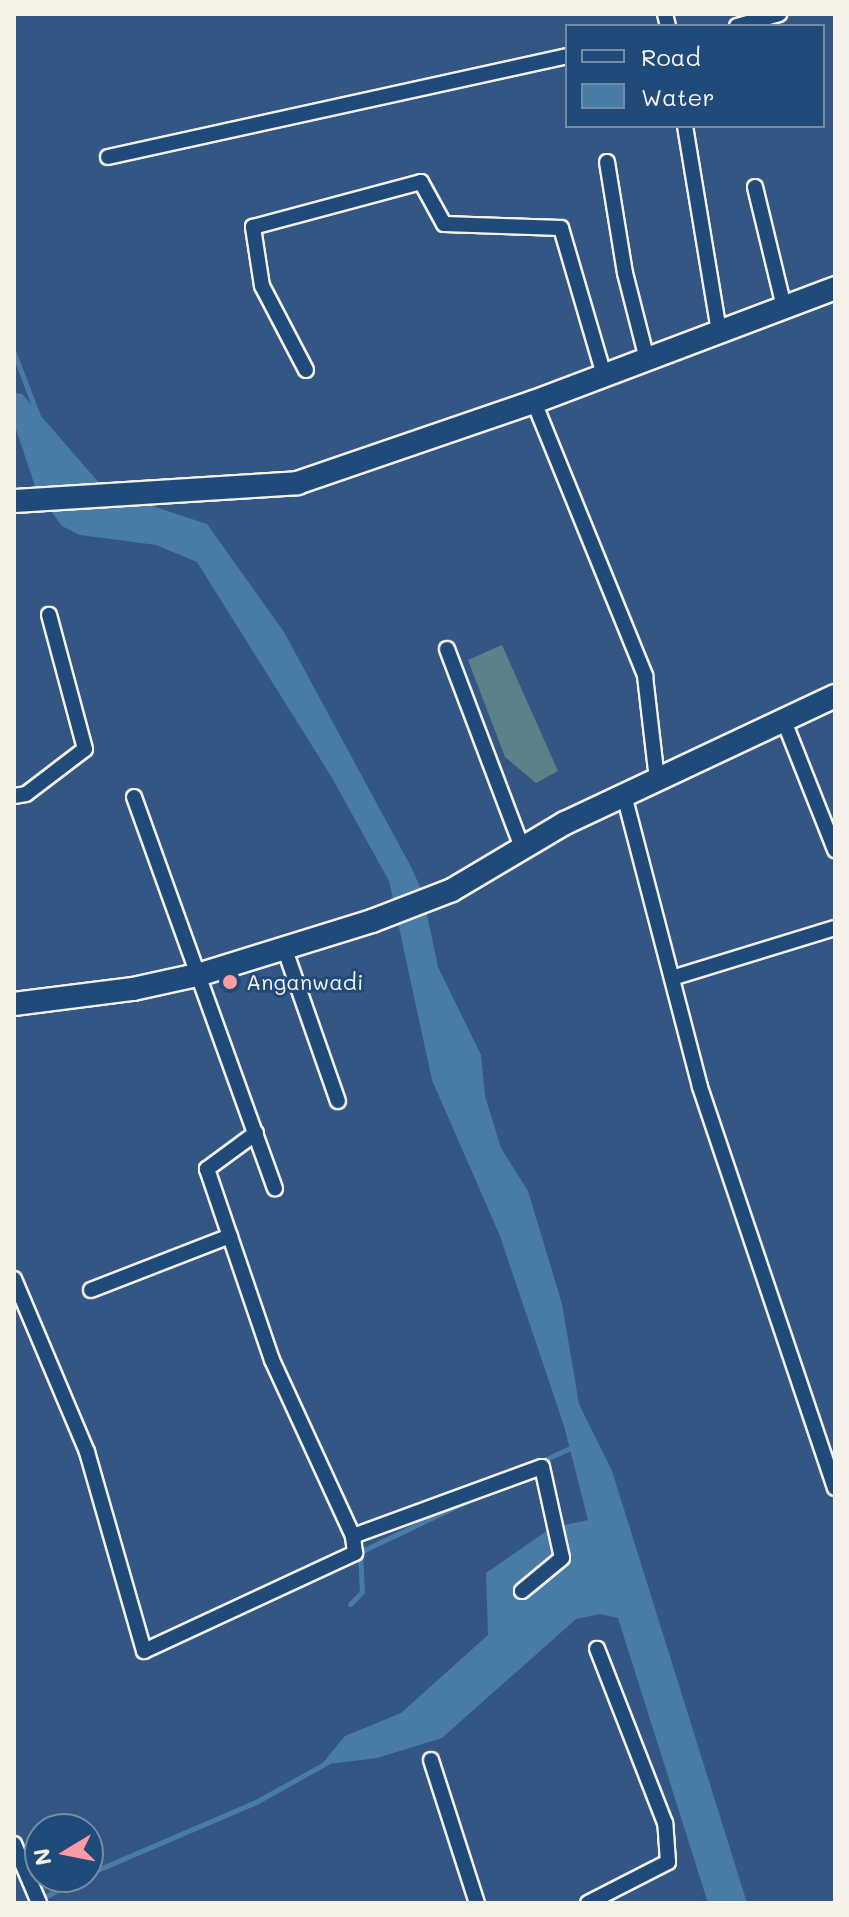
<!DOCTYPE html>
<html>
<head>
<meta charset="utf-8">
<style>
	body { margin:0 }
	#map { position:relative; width:849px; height:1917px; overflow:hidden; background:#345684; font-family:Mali,sans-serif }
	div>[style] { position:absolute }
	.green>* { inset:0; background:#5a8288 }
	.water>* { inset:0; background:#487ca6 }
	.stream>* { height:5px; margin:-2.5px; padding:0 2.5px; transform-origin:2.5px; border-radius:2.5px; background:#487ca6 }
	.roads { filter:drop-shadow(2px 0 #f4f1e8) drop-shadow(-2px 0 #f4f1e8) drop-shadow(0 2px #f4f1e8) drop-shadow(0 -2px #f4f1e8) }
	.street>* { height:14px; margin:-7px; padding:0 7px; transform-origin:7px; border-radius:7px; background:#1f4a7a }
	.secondary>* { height:22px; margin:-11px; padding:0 11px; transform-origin:11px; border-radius:11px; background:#1f4a7a }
	.dots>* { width:22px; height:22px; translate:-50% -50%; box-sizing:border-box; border:4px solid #1f4a7a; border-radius:50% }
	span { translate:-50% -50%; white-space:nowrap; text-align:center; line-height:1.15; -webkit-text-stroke:6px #1f4a7a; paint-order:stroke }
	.poi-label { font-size:22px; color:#f4f1e8 }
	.left { translate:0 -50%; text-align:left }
	.frame { position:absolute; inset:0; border:16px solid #f4f1e8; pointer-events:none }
	.legend { position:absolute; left:565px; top:24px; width:260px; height:104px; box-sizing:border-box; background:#1f4a7a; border:2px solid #748da6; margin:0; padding:10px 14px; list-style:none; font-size:24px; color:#f4f1e8 }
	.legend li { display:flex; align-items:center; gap:16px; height:40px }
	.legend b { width:40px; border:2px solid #748da6 }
	.north { position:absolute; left:24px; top:1813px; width:80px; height:80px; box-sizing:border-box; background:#1f4a7a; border:2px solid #748da6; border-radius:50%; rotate:260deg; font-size:22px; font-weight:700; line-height:32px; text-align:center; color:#f4f1e8 }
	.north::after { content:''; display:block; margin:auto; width:28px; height:36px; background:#ff9aa2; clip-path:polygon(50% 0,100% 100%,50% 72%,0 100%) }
</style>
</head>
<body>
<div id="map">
	<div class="green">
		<div style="clip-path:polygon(502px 645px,558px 771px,536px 783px,505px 757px,468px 660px)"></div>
	</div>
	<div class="water">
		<div style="clip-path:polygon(14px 393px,22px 394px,106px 491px,207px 524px,284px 632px,410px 865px,422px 891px,438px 967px,481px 1055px,485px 1096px,501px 1148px,528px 1191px,562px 1304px,579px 1404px,612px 1471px,747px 1903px,708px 1903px,618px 1618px,600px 1614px,576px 1619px,442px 1738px,377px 1758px,321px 1765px,345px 1736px,401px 1713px,488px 1635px,486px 1573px,551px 1528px,588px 1520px,564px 1426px,500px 1236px,432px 1080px,389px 881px,331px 776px,197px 562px,156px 545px,80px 535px,62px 526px,37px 492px,14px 423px)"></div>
	</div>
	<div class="stream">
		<div style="left:14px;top:353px;width:67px;rotate:69.1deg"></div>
		<div style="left:540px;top:1462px;width:38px;rotate:-25deg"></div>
		<div style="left:350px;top:1604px;width:17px;rotate:-45deg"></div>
		<div style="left:362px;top:1592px;width:40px;rotate:-92.9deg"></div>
		<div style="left:360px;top:1552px;width:119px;rotate:-25.5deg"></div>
		<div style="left:88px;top:1874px;width:183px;rotate:-23.2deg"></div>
		<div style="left:256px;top:1802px;width:82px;rotate:-29.1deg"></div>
		<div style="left:41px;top:1899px;width:47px;rotate:-28.2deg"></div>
	</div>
	<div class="roads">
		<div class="street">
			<div style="left:665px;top:14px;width:12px;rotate:76deg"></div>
			<div style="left:737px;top:26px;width:44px;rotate:-15.9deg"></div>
			<div style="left:685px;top:126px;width:209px;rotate:80.6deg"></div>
			<div style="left:108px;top:157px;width:470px;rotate:-12.4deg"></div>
			<div style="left:607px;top:162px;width:112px;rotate:80.8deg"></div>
			<div style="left:625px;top:273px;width:89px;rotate:75.7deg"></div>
			<div style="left:755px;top:187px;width:123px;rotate:76.4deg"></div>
			<div style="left:306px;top:370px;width:95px;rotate:-117.6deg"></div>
			<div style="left:262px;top:286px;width:60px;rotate:-98.7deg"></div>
			<div style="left:253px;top:227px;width:174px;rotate:-15deg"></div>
			<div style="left:421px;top:182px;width:48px;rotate:61.3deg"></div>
			<div style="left:444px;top:224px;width:117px;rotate:2deg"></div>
			<div style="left:561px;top:228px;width:153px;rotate:73.7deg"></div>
			<div style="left:534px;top:402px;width:296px;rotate:67.9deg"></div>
			<div style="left:645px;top:676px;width:105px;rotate:83.4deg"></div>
			<div style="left:447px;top:649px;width:213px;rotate:69.3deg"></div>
			<div style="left:784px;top:721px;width:139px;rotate:68.4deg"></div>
			<div style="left:624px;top:795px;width:302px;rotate:75.4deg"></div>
			<div style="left:700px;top:1087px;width:423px;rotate:71.4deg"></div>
			<div style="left:14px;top:796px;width:12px;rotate:-9deg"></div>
			<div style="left:26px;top:794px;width:74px;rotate:-37.3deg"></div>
			<div style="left:85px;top:749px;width:139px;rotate:-105deg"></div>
			<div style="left:134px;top:797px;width:416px;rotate:70.2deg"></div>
			<div style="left:285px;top:950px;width:160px;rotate:70.7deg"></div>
			<div style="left:672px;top:978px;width:170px;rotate:-17.1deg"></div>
			<div style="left:256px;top:1133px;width:61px;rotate:143.7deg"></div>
			<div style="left:207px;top:1169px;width:202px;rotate:71.2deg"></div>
			<div style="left:272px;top:1360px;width:194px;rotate:65.3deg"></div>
			<div style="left:14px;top:1279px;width:188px;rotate:67.1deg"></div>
			<div style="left:87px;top:1452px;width:207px;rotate:74deg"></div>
			<div style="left:144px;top:1651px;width:233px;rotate:-24.9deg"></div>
			<div style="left:355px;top:1553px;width:17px;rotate:-97deg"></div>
			<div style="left:353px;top:1536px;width:201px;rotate:-20.1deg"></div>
			<div style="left:542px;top:1467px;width:93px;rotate:77.6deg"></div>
			<div style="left:562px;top:1558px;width:52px;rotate:140.5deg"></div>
			<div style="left:91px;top:1290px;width:149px;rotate:-21.2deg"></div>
			<div style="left:431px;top:1760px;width:150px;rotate:72.2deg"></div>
			<div style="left:14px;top:1844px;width:64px;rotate:67deg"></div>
			<div style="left:588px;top:1903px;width:90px;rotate:-27.1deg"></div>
			<div style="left:668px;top:1862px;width:39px;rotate:-94deg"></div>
			<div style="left:665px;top:1823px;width:187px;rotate:-111.3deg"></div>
		</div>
		<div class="secondary">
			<div style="left:14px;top:501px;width:284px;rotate:-3.6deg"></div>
			<div style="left:297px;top:483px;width:250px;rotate:-18.9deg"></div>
			<div style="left:534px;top:402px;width:322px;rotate:-20.7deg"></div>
			<div style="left:14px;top:1004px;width:120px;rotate:-7.2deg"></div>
			<div style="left:133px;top:989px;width:70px;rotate:-12.4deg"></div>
			<div style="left:201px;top:974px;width:179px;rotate:-17.2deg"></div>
			<div style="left:372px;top:921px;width:86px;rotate:-21.2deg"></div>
			<div style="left:452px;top:890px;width:131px;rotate:-30.7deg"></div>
			<div style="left:565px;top:823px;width:298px;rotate:-25.2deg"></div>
		</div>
	</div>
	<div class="dots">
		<div style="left:230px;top:982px;background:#ff9aa2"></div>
	</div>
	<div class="poi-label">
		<span class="left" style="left:246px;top:982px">Anganwadi</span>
	</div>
	<div class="frame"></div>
	<ul class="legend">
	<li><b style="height:10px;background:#1f4a7a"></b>Road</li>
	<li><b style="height:22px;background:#487ca6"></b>Water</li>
	</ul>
	<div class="north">N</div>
</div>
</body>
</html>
